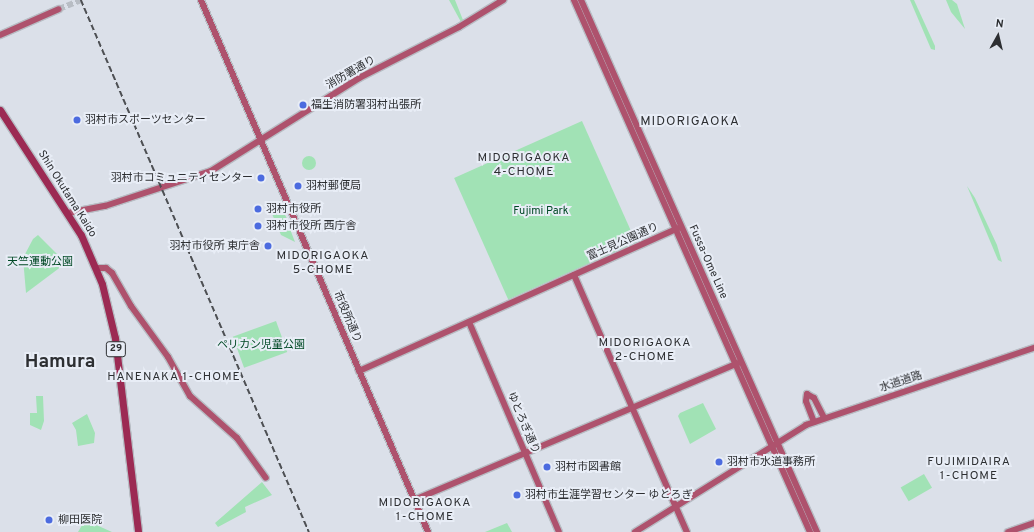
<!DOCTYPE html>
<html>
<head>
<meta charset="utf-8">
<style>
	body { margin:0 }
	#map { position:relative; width:1034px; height:532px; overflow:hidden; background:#dbe0e9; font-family:Overpass,"Noto Sans JP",sans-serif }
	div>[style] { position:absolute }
	.green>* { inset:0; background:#a1e2b5; transform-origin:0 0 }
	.round { border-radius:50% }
	.secondary-tunnel>* { height:6px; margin-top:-3px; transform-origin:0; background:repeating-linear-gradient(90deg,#b8bdc4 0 6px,transparent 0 9px) }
	.roads { filter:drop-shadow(1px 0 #b8bdc4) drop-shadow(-1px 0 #b8bdc4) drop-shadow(0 1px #b8bdc4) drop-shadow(0 -1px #b8bdc4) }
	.secondary>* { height:6px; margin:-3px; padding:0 3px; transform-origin:3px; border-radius:3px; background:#ae526d }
	.primary>* { height:7px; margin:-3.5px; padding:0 3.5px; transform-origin:3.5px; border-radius:3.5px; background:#9c2a53 }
	.rail>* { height:1.5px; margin-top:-0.75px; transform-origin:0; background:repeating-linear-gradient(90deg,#4d4f53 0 6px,transparent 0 9px) }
	.dots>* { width:11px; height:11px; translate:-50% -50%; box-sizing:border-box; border:2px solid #e8edf6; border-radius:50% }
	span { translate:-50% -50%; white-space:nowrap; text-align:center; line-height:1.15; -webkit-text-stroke:4px #e8edf6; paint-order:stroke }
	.shield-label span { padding:1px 3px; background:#e8edf6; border:1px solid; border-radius:3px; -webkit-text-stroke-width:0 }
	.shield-label { font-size:10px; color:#2d2f32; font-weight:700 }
	.street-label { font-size:11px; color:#2d2f32 }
	.poi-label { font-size:11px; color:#2d2f32 }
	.left { translate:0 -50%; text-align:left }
	.right { translate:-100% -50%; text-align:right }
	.park-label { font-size:11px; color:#004925 }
	.neighbourhood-label { font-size:12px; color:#2d2f32; letter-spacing:1px }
	.quarter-label { font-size:13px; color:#2d2f32; letter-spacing:1px }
	.town-label { font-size:19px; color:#2d2f32; font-weight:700 }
	.north { position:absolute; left:978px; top:16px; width:40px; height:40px; -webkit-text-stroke:3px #e8edf6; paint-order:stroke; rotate:8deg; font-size:11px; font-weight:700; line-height:16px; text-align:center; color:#2d2f32 }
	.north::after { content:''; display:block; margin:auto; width:14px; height:18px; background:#2d2f32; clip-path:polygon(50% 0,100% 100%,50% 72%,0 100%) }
</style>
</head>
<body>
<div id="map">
	<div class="green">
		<div style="clip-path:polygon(449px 0,455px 0,463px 20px,461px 22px)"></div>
		<div style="clip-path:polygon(910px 0,914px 0,935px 46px,935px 50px,931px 49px)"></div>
		<div style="clip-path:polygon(946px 0,952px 0,957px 4px,965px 29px,951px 12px)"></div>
		<div style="left:582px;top:121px;width:133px;height:140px;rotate:66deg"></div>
		<div class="round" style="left:302px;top:156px;width:14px;height:14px"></div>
		<div style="clip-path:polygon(967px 186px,975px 198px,997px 245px,1002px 262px,998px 260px)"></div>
		<div style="clip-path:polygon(280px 200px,284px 213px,291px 226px,277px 225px,272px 214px,269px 208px,279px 204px)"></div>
		<div style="clip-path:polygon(278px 228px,290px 229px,295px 242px,281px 235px)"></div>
		<div style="clip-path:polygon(38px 235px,66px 263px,26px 293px,23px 258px,33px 239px)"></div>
		<div style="left:276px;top:321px;width:33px;height:46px;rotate:70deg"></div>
		<div style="clip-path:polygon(36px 396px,43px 396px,44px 421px,41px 430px,30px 425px,30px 413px,37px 413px)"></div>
		<div style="clip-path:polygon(703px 403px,716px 429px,690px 444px,678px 416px,680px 413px)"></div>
		<div style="clip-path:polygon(87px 414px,95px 433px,94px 443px,78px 446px,76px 430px,72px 423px)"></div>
		<div style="left:924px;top:474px;width:16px;height:27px;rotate:60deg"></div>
		<div style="clip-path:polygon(262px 482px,272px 495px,245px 507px,246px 512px,218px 527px,215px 523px)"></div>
		<div style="clip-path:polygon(85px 520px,112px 532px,78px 532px)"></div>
		<div style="clip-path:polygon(507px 523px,512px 532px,485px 532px)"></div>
	</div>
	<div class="secondary-tunnel">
		<div style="left:59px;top:9px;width:24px;rotate:-22deg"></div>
	</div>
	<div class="roads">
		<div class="secondary">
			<div style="left:201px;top:0;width:578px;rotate:66.89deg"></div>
			<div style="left:574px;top:0;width:582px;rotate:66.08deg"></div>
			<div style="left:581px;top:0;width:582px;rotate:66.08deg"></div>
			<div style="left:0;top:35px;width:64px;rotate:-23.8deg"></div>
			<div style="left:68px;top:213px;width:38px;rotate:-11deg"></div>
			<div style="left:105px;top:206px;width:112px;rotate:-18.3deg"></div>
			<div style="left:211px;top:171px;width:175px;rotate:-32.1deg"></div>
			<div style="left:359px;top:78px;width:112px;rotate:-27deg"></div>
			<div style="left:459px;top:27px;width:52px;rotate:-31.5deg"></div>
			<div style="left:96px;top:268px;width:10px"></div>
			<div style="left:106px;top:268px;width:8px;rotate:40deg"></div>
			<div style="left:112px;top:273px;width:38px;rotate:60deg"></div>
			<div style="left:131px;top:306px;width:63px;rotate:54deg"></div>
			<div style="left:168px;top:357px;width:45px;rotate:60.6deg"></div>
			<div style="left:190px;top:396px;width:63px;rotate:41.8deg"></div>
			<div style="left:237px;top:438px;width:49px;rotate:54.1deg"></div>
			<div style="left:574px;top:275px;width:281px;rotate:66.3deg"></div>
			<div style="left:469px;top:322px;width:228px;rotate:66.8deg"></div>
			<div style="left:359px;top:371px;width:350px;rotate:-24.1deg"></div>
			<div style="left:814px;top:422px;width:22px;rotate:-111deg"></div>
			<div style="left:806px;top:401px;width:7px;rotate:-82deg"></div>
			<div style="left:807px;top:394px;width:8px;rotate:30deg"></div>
			<div style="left:814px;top:398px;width:22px;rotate:63deg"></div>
			<div style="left:414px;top:500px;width:352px;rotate:-22.9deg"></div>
			<div style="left:635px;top:532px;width:202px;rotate:-32deg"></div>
			<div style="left:806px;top:425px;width:241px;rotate:-18.7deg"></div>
			<div style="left:1008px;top:532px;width:28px;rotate:-19deg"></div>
		</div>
		<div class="primary">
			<div style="left:0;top:110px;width:149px;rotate:57.1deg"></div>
			<div style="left:81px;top:235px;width:53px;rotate:66.8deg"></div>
			<div style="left:102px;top:284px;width:56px;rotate:76.5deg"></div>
			<div style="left:115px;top:338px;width:195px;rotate:83.2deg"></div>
		</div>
	</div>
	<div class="rail">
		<div style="left:81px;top:0;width:579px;rotate:66.8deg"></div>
	</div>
	<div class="dots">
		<div style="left:303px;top:105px;background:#4c6bdf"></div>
		<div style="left:77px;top:120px;background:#4c6bdf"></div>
		<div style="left:261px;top:178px;background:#4c6bdf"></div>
		<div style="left:298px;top:186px;background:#4c6bdf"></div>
		<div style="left:258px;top:209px;background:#4c6bdf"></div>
		<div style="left:258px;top:226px;background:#4c6bdf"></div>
		<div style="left:268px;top:246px;background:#4c6bdf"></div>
		<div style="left:719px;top:462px;background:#4c6bdf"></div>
		<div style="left:547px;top:467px;background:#4c6bdf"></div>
		<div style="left:517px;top:495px;background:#4c6bdf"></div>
		<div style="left:49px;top:520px;background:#4c6bdf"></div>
	</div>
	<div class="shield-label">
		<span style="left:116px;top:349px">29</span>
	</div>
	<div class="street-label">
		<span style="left:351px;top:73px;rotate:-30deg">消防署通り</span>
		<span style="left:67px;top:194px;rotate:58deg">Shin Okutama Kaido</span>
		<span style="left:623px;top:242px;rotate:-24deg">富士見公園通り</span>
		<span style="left:708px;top:262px;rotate:66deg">Fussa-Ome Line</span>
		<span style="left:347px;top:317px;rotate:67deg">市役所通り</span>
		<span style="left:901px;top:382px;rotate:-18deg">水道道路</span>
		<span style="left:523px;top:423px;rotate:67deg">ゆとろぎ通り</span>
	</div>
	<div class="poi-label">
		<span class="left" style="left:311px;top:105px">福生消防署羽村出張所</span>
		<span class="left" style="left:85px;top:120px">羽村市スポーツセンター</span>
		<span class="right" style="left:253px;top:178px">羽村市コミュニティセンター</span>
		<span class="left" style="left:306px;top:186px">羽村郵便局</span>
		<span class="left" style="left:266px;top:209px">羽村市役所</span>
		<span class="left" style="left:266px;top:226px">羽村市役所 西庁舎</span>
		<span class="right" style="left:260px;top:246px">羽村市役所 東庁舎</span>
		<span class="left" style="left:727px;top:462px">羽村市水道事務所</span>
		<span class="left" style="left:555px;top:467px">羽村市図書館</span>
		<span class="left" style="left:525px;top:495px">羽村市生涯学習センター ゆとろぎ</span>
		<span class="left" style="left:58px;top:520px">柳田医院</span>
	</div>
	<div class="park-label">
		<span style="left:541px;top:211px">Fujimi Park</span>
		<span style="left:40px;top:262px">天竺運動公園</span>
		<span style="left:261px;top:345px">ペリカン児童公園</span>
	</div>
	<div class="neighbourhood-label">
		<span style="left:524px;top:166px">MIDORIGAOKA<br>4-CHOME</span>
		<span style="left:323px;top:264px">MIDORIGAOKA<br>5-CHOME</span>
		<span style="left:645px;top:351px">MIDORIGAOKA<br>2-CHOME</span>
		<span style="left:174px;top:378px">HANENAKA 1-CHOME</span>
		<span style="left:969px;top:470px">FUJIMIDAIRA<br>1-CHOME</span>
		<span style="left:425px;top:511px">MIDORIGAOKA<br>1-CHOME</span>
	</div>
	<div class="quarter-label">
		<span style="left:690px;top:122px">MIDORIGAOKA</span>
	</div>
	<div class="town-label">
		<span style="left:60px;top:363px">Hamura</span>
	</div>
	<div class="north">N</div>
</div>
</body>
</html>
